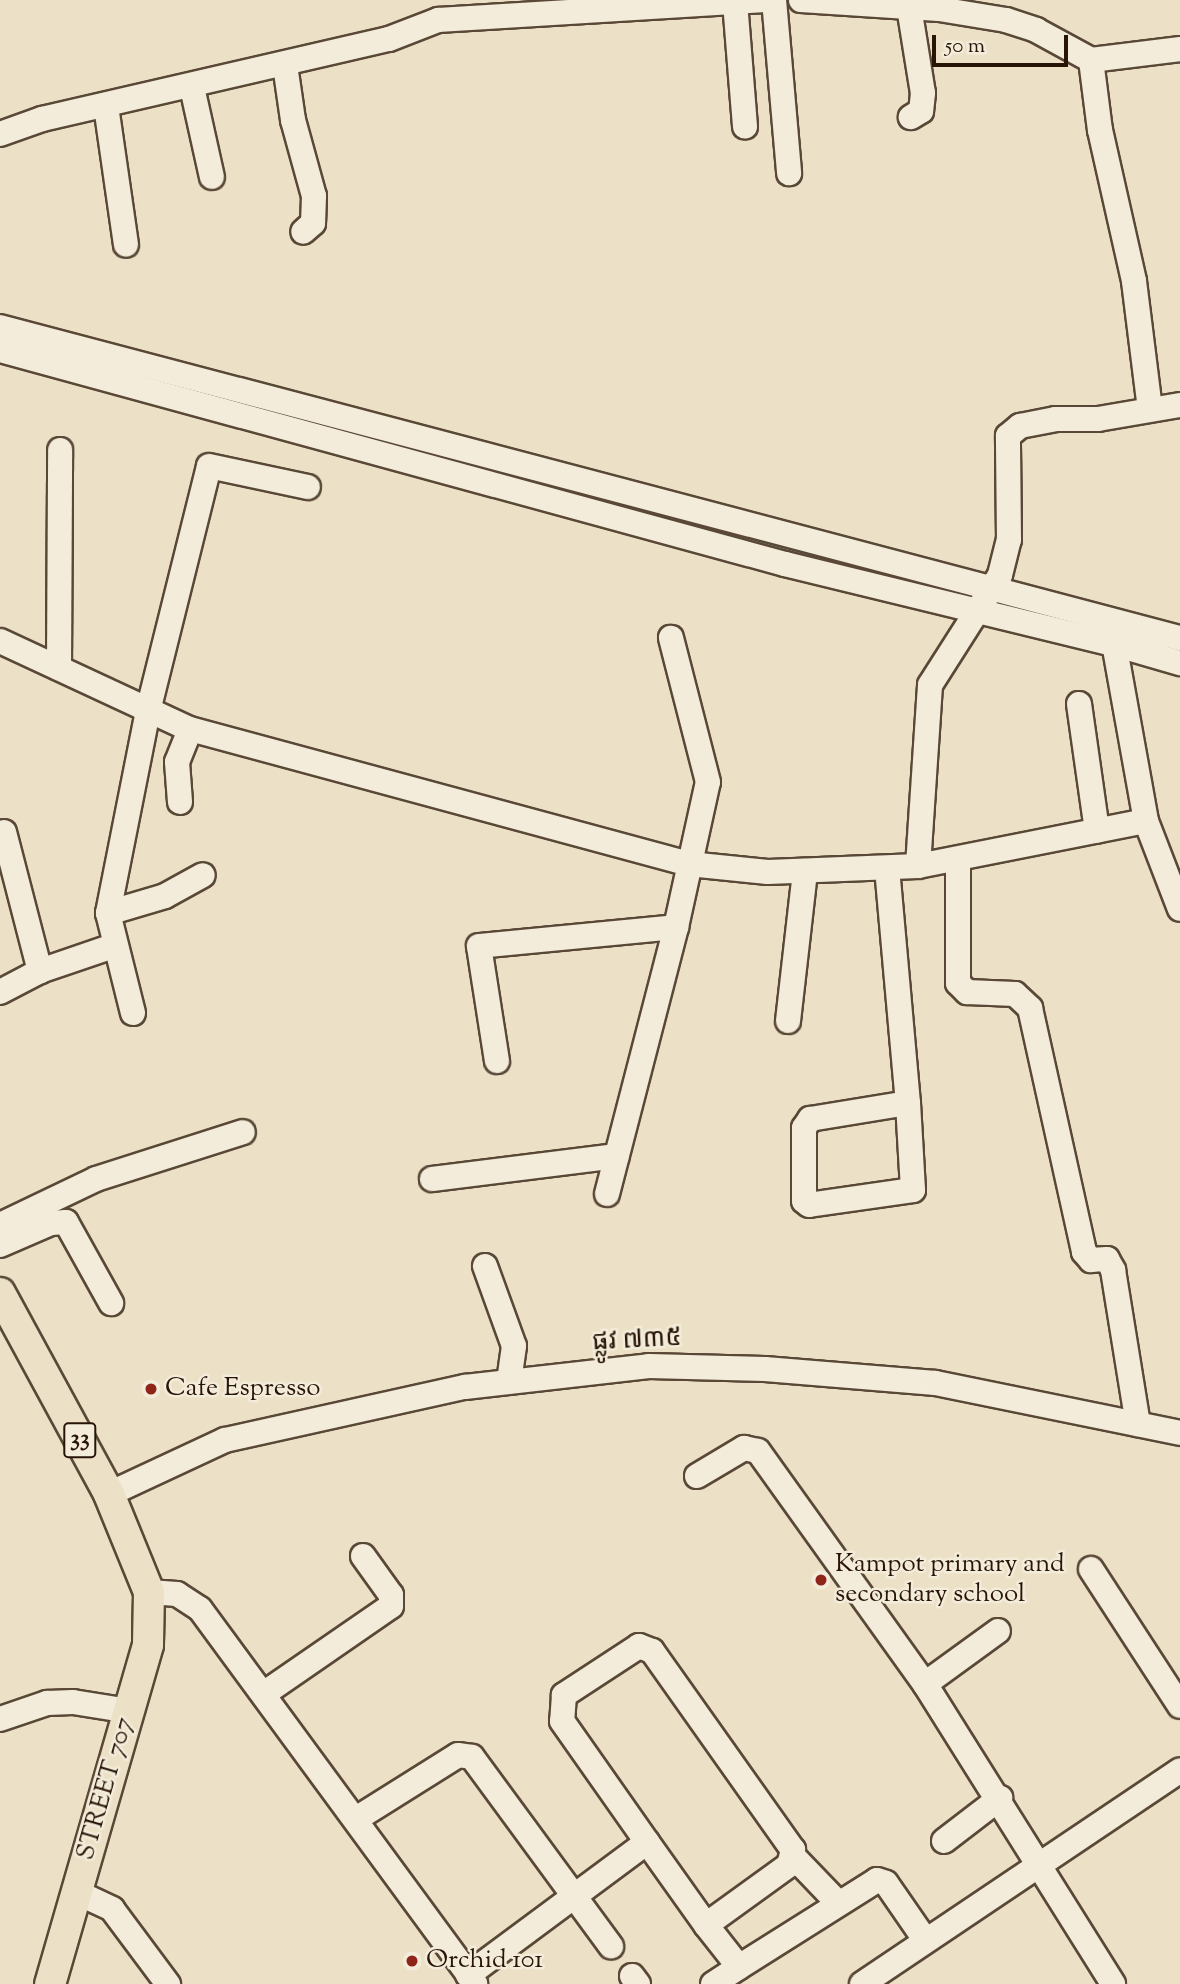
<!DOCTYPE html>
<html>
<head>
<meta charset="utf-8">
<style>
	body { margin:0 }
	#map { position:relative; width:1180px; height:1984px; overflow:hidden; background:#ece1c6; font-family:"Sorts Mill Goudy","Noto Sans Khmer",serif }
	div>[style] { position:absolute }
	.stream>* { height:5px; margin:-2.5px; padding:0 2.5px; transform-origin:2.5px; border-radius:2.5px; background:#9fbac0 }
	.roads { filter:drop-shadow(2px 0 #5a4837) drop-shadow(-2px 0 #5a4837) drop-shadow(0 2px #5a4837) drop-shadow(0 -2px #5a4837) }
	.minor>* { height:24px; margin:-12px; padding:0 12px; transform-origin:12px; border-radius:12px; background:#f3ecda }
	.major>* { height:30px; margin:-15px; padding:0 15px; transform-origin:15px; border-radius:15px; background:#ece1c6 }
	.dots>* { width:19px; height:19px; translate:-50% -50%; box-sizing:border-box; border:4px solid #f3ecda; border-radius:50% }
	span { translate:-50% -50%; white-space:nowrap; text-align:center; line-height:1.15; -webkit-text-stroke:5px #f3ecda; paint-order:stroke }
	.shield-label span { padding:2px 5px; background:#f3ecda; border:2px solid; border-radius:5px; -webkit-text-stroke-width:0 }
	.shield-label { font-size:24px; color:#291507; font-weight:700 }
	.street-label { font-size:26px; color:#291507 }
	.poi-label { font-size:26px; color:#291507 }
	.left { translate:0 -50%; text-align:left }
	.scale { position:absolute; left:932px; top:35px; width:136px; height:32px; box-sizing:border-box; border:4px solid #291507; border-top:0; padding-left:9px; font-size:21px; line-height:24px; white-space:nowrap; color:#291507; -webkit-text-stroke:5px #f3ecda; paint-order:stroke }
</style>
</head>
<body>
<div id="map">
	<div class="stream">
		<div style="left:358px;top:435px;width:624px;rotate:14.77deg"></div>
	</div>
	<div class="roads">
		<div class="minor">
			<div style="left:774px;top:0;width:174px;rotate:85deg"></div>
			<div style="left:801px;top:0;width:138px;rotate:3.7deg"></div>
			<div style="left:939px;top:9px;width:68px;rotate:9.3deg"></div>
			<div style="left:1006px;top:20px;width:32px;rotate:18deg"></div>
			<div style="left:1036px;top:30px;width:63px;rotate:28.6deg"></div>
			<div style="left:1091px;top:60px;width:90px;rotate:-7deg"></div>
			<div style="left:735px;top:2px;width:125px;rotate:85.4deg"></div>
			<div style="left:909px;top:7px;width:87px;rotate:80.8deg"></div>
			<div style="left:923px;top:93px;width:18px;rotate:96deg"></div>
			<div style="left:921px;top:111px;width:12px;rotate:149deg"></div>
			<div style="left:1091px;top:60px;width:71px;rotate:82.7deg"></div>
			<div style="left:1100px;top:130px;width:155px;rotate:77.3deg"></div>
			<div style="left:1134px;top:281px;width:129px;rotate:82.9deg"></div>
			<div style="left:285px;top:65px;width:56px;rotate:81.7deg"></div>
			<div style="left:293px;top:120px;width:79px;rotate:74.6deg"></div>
			<div style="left:314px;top:196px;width:27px;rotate:92deg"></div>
			<div style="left:313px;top:223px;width:13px;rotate:138deg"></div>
			<div style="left:192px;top:87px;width:92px;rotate:77.5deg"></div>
			<div style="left:106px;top:106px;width:140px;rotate:81.8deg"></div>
			<div style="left:0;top:134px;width:45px;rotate:-19.7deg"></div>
			<div style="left:42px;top:119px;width:356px;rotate:-13deg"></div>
			<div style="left:389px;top:39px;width:53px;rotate:-21.2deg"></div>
			<div style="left:438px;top:20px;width:328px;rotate:-3.5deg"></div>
			<div style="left:0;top:327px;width:1220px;rotate:14.77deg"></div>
			<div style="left:0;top:350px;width:814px;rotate:15.25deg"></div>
			<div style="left:785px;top:564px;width:339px;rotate:13.7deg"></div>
			<div style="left:0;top:641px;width:209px;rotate:24.9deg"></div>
			<div style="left:190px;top:729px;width:517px;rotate:15.14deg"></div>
			<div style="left:689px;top:864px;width:79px;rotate:5.8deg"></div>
			<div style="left:768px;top:872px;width:150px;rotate:-2.3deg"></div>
			<div style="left:918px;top:866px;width:232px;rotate:-11.2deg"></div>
			<div style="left:1146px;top:821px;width:94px;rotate:68.9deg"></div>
			<div style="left:59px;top:668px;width:218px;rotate:-89.7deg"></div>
			<div style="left:1079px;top:704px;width:128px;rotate:81.9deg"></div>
			<div style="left:180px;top:802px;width:40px;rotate:-94.3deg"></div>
			<div style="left:177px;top:762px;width:35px;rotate:-68deg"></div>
			<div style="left:1146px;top:821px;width:180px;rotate:-100.2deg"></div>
			<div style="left:1114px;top:644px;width:69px;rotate:16.1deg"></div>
			<div style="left:4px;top:832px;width:144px;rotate:75.5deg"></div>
			<div style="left:958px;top:861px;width:122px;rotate:90deg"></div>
			<div style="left:958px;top:983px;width:13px;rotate:45deg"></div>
			<div style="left:967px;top:992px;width:48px;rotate:2.4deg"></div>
			<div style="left:1015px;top:994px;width:21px;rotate:43deg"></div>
			<div style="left:1030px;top:1008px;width:250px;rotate:77.5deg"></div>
			<div style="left:1084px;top:1252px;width:11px;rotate:49deg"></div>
			<div style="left:1091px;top:1260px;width:16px;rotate:-4deg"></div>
			<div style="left:1107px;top:1259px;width:13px;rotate:61deg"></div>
			<div style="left:1113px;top:1270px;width:156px;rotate:80.8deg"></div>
			<div style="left:918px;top:866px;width:181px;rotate:-86.2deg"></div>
			<div style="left:930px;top:685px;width:130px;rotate:-57.5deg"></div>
			<div style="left:1000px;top:575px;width:36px;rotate:-76deg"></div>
			<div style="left:1009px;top:540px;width:104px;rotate:-90.6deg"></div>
			<div style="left:1008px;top:436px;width:16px;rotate:-40deg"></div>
			<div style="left:1020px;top:426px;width:36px;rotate:-11deg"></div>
			<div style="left:1055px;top:419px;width:43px"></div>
			<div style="left:1098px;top:419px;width:83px;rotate:-9.7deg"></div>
			<div style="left:887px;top:868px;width:236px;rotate:84.9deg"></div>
			<div style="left:908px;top:1103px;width:87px;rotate:86.7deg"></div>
			<div style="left:913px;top:1190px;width:105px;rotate:171.8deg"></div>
			<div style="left:809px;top:1205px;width:6px;rotate:-141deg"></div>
			<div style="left:804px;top:1201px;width:73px;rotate:-90deg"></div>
			<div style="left:804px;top:1128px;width:11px;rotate:-56deg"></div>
			<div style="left:810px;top:1119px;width:99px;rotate:-9.3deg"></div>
			<div style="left:108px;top:913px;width:59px;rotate:-16.6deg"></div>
			<div style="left:165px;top:896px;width:43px;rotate:-28.9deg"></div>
			<div style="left:0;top:992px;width:45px;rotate:-27.7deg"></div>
			<div style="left:40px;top:971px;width:77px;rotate:-18.9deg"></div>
			<div style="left:133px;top:1013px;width:103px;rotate:-104deg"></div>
			<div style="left:108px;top:913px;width:206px;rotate:-78.8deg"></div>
			<div style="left:148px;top:711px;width:252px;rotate:-76deg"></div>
			<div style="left:209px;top:466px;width:101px;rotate:12deg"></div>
			<div style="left:788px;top:1021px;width:151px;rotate:-83.5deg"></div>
			<div style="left:497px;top:1061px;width:116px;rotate:-98.9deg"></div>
			<div style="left:479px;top:946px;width:198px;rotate:-5.5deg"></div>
			<div style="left:432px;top:1179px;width:186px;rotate:-7.1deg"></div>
			<div style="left:607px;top:1194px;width:276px;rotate:-75.5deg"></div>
			<div style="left:676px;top:927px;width:148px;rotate:-77.6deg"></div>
			<div style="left:708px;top:782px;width:149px;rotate:-104.4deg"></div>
			<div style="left:0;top:1225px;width:106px;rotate:-25.6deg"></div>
			<div style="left:96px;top:1179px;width:154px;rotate:-17.7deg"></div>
			<div style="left:0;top:1245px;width:56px;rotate:-23.3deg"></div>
			<div style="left:51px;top:1223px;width:15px;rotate:-4deg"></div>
			<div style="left:66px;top:1222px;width:93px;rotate:60.9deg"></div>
			<div style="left:485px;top:1266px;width:85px;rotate:70.1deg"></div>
			<div style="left:514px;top:1346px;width:36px;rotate:98deg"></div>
			<div style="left:697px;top:1476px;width:55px;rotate:-30.8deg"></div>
			<div style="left:744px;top:1448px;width:14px;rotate:12deg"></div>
			<div style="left:758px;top:1451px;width:287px;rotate:54.4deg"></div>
			<div style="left:925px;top:1684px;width:354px;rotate:57.9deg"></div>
			<div style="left:109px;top:1494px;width:128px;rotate:-25deg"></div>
			<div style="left:225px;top:1440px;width:246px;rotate:-12.5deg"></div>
			<div style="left:465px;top:1387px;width:185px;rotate:-6.5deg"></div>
			<div style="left:649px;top:1366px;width:116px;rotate:1.5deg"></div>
			<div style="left:765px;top:1369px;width:171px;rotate:4.7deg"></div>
			<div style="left:935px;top:1383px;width:250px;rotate:11.5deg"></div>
			<div style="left:1091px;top:1569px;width:163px;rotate:57deg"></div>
			<div style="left:149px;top:1592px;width:28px;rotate:4deg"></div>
			<div style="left:177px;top:1594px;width:27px;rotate:33deg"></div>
			<div style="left:200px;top:1609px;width:465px;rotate:53.7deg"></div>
			<div style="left:925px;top:1684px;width:90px;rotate:-36deg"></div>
			<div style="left:265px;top:1693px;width:153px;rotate:-34.6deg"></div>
			<div style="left:391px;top:1606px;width:11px;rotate:-90deg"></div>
			<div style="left:391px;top:1595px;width:48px;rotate:-125.7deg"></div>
			<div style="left:0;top:1719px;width:50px;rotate:-18.8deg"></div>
			<div style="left:47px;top:1703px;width:26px;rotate:-2deg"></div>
			<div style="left:73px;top:1702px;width:57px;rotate:9.1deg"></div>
			<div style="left:356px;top:1819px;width:120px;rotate:-32.1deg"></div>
			<div style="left:458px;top:1755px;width:14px;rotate:8deg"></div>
			<div style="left:472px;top:1757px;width:235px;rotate:53.7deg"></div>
			<div style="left:944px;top:1841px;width:71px;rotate:-37.5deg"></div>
			<div style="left:793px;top:1856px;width:65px;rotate:46.2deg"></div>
			<div style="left:76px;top:1892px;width:40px;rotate:25deg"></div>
			<div style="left:112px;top:1909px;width:94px;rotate:53.3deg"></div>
			<div style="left:706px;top:1925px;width:102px;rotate:-35.9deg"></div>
			<div style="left:789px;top:1865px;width:16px;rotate:-75deg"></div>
			<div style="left:793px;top:1850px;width:244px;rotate:-125.3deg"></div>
			<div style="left:652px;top:1651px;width:14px;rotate:-159deg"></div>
			<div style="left:639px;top:1646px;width:90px;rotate:146.8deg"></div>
			<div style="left:564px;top:1695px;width:26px;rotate:94deg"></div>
			<div style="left:562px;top:1721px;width:148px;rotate:54.9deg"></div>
			<div style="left:647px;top:1842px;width:102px;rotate:54.6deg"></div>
			<div style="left:706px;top:1925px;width:53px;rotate:51.8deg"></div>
			<div style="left:739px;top:1967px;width:163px;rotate:-32.2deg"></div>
			<div style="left:877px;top:1880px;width:9px;rotate:18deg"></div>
			<div style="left:886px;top:1883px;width:70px;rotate:55.4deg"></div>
			<div style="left:468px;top:1975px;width:223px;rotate:-36.6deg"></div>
			<div style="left:632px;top:1976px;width:10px;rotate:53deg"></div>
			<div style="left:713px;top:1984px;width:31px;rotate:-33deg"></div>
			<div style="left:862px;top:1984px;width:383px;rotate:-33.9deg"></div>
		</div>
		<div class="major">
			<div style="left:0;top:1293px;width:229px;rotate:61.5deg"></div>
			<div style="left:109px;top:1494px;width:106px;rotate:67.8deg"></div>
			<div style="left:149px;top:1592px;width:53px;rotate:91.1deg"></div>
			<div style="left:148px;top:1645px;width:353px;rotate:106.1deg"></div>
		</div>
	</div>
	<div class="dots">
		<div style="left:151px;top:1389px;background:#8f2418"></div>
		<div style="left:821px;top:1580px;background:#8f2418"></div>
		<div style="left:412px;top:1961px;background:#8f2418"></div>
	</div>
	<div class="shield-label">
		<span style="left:80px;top:1440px">33</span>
	</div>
	<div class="street-label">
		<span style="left:637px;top:1341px;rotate:-3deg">ផ្លូវ ៧៣៥</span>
		<span style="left:106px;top:1789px;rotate:-74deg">STREET 707</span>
	</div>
	<div class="poi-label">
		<span class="left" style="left:165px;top:1389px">Cafe Espresso</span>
		<span class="left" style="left:835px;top:1580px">Kampot primary and<br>secondary school</span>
		<span class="left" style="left:426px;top:1961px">Orchid 101</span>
	</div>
	<div class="scale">50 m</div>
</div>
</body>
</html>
